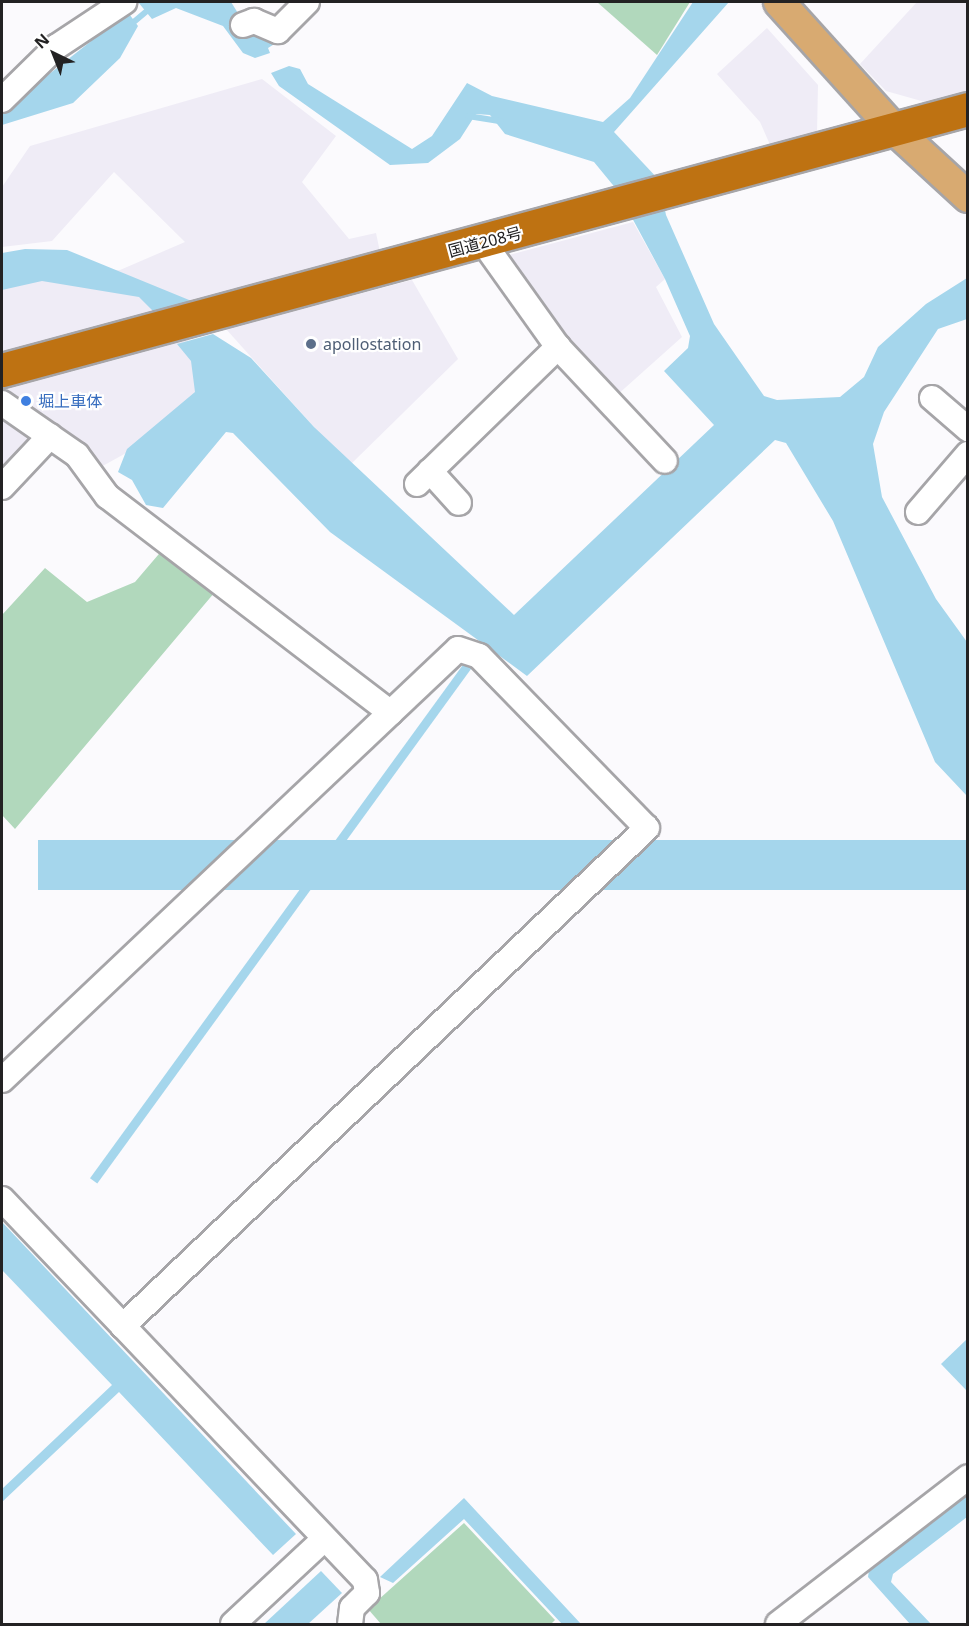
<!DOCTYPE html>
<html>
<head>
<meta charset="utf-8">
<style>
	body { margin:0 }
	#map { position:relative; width:969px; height:1626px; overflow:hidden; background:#fbfafd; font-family:"Noto Sans","Noto Sans JP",sans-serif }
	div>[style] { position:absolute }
	.built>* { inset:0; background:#efecf6 }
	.green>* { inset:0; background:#b1d8bc }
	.water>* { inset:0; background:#a5d6ec; transform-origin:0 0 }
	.stream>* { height:6px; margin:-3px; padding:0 3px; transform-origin:3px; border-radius:3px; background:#a5d6ec }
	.roads { filter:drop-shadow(2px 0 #a6a5a8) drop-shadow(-2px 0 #a6a5a8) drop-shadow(0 2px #a6a5a8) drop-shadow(0 -2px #a6a5a8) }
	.minor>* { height:24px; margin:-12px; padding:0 12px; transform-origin:12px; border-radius:12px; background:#fff }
	.major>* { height:30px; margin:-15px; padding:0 15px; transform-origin:15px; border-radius:15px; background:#d8aa71 }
	.highway>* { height:33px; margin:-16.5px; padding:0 16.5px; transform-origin:16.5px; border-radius:16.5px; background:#be7212 }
	.dots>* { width:16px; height:16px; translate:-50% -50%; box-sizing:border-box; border:3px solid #fff; border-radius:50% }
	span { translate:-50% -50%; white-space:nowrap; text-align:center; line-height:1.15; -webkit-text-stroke:4.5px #fff; paint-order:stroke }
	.street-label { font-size:16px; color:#232223 }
	.service-label { font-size:16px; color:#4e5e75 }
	.left { translate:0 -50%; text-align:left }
	.shop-label { font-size:16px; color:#366cbe }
	.frame { position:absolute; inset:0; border:3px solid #232223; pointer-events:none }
	.north { position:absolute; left:24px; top:24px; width:60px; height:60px; -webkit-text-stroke:4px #fff; paint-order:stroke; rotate:317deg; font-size:16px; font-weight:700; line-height:24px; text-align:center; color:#232223 }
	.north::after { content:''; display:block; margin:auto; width:21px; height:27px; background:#232223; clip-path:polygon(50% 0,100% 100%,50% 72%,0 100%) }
</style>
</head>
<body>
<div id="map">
	<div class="built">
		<div style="clip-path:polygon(917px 2px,967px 2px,967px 91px,925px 102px,886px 91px,860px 64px)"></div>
		<div style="clip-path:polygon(767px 28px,818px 85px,817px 133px,771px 147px,760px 122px,717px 74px)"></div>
		<div style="clip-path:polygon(262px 79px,336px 136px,302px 182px,349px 239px,376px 233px,380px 252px,2px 354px,2px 286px,51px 272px,120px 270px,185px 242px,114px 172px,52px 241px,2px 247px,2px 187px,30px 146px)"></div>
		<div style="clip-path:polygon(633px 222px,665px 279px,656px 287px,682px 337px,616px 396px,562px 340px,501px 257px)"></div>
		<div style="clip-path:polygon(412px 280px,458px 359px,349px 466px,226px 329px)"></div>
		<div style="clip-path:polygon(188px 340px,203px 392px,137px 447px,99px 468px,52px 428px,2px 480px,2px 388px)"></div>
	</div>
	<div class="green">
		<div style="clip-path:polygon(597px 2px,690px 2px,657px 55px)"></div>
		<div style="clip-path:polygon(164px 548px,220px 586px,15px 829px,2px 815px,2px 615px,45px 568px,87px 602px,135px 582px)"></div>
		<div style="clip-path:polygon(464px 1523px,555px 1620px,551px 1624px,381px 1624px,368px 1609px)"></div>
	</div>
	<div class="water">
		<div style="clip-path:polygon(138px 2px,231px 2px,241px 18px,276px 43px,268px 48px,270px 53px,255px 58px,243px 53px,223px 26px,176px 8px,152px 19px)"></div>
		<div style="clip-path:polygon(693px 2px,729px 2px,614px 132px,659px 180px,666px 215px,714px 324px,764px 396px,777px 400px,840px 397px,864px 377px,878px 347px,926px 304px,967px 278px,967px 319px,938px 329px,884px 412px,873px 444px,882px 497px,936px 599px,967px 642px,967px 796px,935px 762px,833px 521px,786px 443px,775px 440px,527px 676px,330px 532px,233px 433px,226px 432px,163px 508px,146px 505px,132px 480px,118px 472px,127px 449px,195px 392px,191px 361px,177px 344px,213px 334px,251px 358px,314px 427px,514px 615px,714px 425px,664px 371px,688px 348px,690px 336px,665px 279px,617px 190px,594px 162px,505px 134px,490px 115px,476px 114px,460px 139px,428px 163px,390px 165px,279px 86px,271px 73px,289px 66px,300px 69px,308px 84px,412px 149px,432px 136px,467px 83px,492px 96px,603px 122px,630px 98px)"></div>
		<div style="clip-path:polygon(127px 11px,138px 26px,120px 58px,73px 103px,2px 125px,2px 111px,90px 42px,105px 22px)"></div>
		<div style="clip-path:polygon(25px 249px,67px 250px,194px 302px,153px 311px,139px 297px,42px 281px,2px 290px,2px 253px)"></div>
		<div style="left:465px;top:662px;width:9px;height:638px;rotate:36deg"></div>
		<div style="left:967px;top:840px;width:50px;height:929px;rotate:90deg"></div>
		<div style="clip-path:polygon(2px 1222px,296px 1534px,273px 1555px,119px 1392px,2px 1502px,2px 1489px,112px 1385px,2px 1270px)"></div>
		<div style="clip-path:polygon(967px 1339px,967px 1391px,941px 1364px)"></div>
		<div style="clip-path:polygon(967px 1494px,967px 1517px,893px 1574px,891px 1582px,931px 1624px,910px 1624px,868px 1577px,869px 1570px)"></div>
		<div style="clip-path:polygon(464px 1498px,581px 1624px,562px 1624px,464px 1519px,393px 1583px,380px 1577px)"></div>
		<div style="clip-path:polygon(321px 1571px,342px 1593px,308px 1624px,264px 1624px)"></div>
	</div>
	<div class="stream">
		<div style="left:129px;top:26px;width:38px;rotate:-40deg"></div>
		<div style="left:468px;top:116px;width:33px;rotate:9deg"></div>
	</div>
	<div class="roads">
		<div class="minor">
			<div style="left:243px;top:25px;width:12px;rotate:-20deg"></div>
			<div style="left:254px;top:21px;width:26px;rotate:23deg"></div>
			<div style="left:278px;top:31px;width:41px;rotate:-45deg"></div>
			<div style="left:2px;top:100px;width:76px;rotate:-44.5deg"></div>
			<div style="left:56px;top:47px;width:82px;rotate:-33.5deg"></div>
			<div style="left:483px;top:242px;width:129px;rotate:54.5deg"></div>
			<div style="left:558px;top:347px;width:156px;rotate:46.8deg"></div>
			<div style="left:932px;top:398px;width:48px;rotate:40.7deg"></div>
			<div style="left:2px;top:403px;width:91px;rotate:34.7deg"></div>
			<div style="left:77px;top:455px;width:51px;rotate:53.8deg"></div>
			<div style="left:107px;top:496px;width:357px;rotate:37.4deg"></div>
			<div style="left:430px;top:471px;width:43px;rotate:47.8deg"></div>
			<div style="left:417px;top:484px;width:197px;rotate:-44.2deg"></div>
			<div style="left:2px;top:487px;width:70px;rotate:-46.7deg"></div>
			<div style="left:918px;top:512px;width:77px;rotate:-49.2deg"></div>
			<div style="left:2px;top:1080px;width:627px;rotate:-43.39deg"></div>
			<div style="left:458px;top:649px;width:22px;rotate:18deg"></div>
			<div style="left:479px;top:656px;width:240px;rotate:45.7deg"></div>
			<div style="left:647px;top:828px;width:723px;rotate:136.46deg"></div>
			<div style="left:2px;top:1199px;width:526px;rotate:46.39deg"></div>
			<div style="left:365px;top:1580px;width:13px;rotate:81deg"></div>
			<div style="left:367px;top:1593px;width:21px;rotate:135deg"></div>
			<div style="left:352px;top:1608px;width:16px;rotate:97deg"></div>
			<div style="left:233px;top:1624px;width:125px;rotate:-43deg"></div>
			<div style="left:778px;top:1624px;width:240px;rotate:-37.7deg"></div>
		</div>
		<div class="major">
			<div style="left:779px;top:2px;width:170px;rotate:47.9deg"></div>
			<div style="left:893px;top:128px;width:102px;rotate:42.6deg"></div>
		</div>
		<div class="highway">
			<div style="left:2px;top:370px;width:1001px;rotate:-15.12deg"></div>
		</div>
	</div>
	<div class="dots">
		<div style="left:311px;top:344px;background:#5c6f8a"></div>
		<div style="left:26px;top:401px;background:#3f7fe0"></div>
	</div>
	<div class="street-label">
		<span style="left:485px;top:242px;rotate:-15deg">国道208号</span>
	</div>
	<div class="service-label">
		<span class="left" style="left:323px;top:344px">apollostation</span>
	</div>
	<div class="shop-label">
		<span class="left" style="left:38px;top:401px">堀上車体</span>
	</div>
	<div class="frame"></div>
	<div class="north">N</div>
</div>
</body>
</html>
